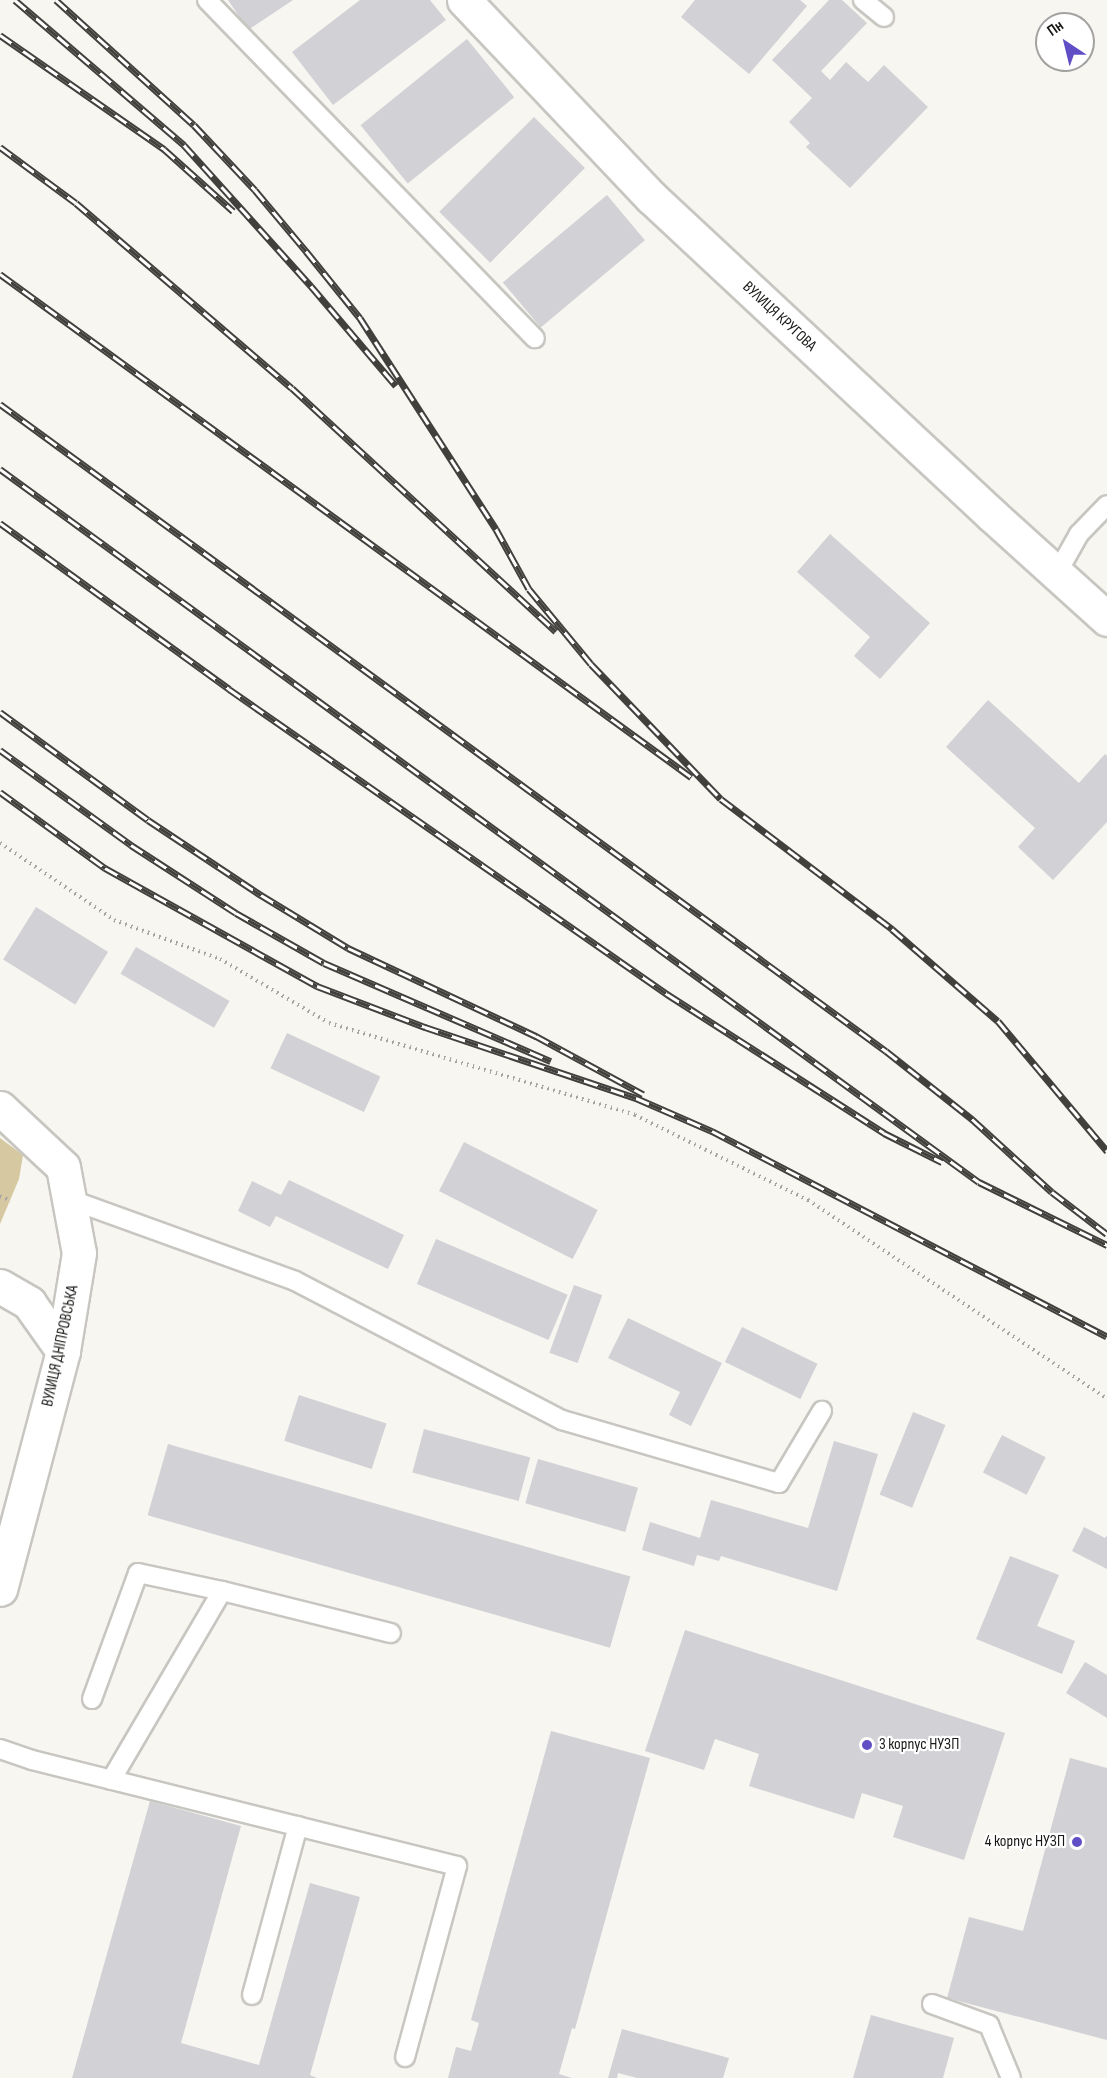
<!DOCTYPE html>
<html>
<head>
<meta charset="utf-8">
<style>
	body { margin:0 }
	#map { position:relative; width:1107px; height:2078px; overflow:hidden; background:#f8f6f1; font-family:"Sofia Sans Condensed",sans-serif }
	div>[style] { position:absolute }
	.green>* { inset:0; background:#d6c9a1 }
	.building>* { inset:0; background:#d1d1d6; transform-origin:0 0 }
	.path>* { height:4px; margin-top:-2px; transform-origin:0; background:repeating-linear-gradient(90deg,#a6a4a1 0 1.5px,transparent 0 6px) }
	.roads { filter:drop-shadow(2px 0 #c8c6c1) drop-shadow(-2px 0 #c8c6c1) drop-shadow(0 2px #c8c6c1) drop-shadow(0 -2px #c8c6c1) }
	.service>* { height:18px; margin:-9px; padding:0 9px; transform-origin:9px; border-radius:9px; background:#fff }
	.tertiary>* { height:33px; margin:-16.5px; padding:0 16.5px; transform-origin:16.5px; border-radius:16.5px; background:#fff }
	.rail>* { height:7px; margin-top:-3.5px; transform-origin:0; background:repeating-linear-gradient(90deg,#fff 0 14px,#41403d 0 28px); box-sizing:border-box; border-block:2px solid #41403d }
	.dots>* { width:16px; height:16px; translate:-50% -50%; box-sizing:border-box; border:3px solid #fff; border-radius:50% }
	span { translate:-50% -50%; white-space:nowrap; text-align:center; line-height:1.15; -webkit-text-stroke:4.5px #fff; paint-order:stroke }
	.street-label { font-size:16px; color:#181715 }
	.poi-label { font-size:16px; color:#181715 }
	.left { translate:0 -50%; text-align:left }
	.right { translate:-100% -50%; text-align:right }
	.north { position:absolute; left:1035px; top:12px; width:60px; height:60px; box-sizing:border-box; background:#fff; border:2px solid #a3a2a1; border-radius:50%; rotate:325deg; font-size:16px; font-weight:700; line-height:24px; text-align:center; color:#181715 }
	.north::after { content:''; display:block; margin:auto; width:21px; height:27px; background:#604ec6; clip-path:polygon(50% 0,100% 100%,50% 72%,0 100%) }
</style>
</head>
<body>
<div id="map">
	<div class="green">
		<div style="clip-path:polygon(0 1138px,23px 1155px,19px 1179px,0 1224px)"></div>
	</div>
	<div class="building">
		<div style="clip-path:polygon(228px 0,293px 0,248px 30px)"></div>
		<div style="clip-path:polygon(360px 0,430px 0,446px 20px,333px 105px,292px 52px)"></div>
		<div style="clip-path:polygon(695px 0,800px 0,807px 6px,749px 74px,681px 17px)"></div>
		<div style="clip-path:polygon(829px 0,842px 0,867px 23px,821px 71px,830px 80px,846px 62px,868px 82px,884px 65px,928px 107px,850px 188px,806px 147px,810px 143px,789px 122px,812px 98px,772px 60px)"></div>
		<div style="left:467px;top:39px;width:75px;height:137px;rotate:51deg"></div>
		<div style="left:534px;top:117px;width:72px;height:134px;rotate:45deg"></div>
		<div style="left:607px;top:195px;width:59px;height:136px;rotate:50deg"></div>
		<div style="clip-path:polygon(830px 534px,930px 623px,880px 679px,854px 656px,870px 637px,797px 572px)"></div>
		<div style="clip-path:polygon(988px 700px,1079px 783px,1105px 754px,1107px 756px,1107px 822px,1053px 880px,1018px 847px,1035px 828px,946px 747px)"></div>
		<div style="left:36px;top:907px;width:85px;height:62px;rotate:32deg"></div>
		<div style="left:136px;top:947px;width:108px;height:31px;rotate:30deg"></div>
		<div style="left:287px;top:1033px;width:103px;height:39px;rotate:25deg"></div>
		<div style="left:464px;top:1142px;width:150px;height:55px;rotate:27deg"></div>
		<div style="clip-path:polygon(289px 1180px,404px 1235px,388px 1269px,276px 1216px,270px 1227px,238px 1211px,252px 1181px,281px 1195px)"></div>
		<div style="left:436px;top:1239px;width:143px;height:49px;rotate:23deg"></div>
		<div style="left:574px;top:1285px;width:30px;height:72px;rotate:20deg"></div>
		<div style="clip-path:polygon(628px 1318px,722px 1363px,691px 1426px,669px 1415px,680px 1392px,608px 1358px)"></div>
		<div style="left:742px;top:1327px;width:84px;height:39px;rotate:26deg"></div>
		<div style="left:299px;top:1395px;width:92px;height:48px;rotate:18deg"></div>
		<div style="left:913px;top:1412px;width:35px;height:89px;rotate:22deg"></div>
		<div style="left:424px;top:1429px;width:110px;height:45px;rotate:15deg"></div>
		<div style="left:1002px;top:1435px;width:49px;height:42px;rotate:27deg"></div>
		<div style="clip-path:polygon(834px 1441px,878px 1454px,837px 1591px,721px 1556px,719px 1561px,697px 1555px,694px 1566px,642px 1550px,650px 1522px,700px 1538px,711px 1500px,808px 1528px)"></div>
		<div style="left:168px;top:1444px;width:481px;height:74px;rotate:16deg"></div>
		<div style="left:538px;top:1459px;width:104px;height:46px;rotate:16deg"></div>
		<div style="clip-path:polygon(1084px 1527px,1105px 1538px,1107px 1535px,1107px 1569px,1072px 1551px)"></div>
		<div style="clip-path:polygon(1010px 1556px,1059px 1575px,1037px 1626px,1075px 1641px,1062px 1674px,976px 1639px)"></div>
		<div style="clip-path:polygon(685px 1630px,1005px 1733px,964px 1860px,893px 1837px,903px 1806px,862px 1793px,854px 1819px,749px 1786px,759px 1754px,715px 1739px,704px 1770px,645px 1751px)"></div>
		<div style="clip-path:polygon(1085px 1662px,1107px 1675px,1107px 1718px,1066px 1693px)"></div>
		<div style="clip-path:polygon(551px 1731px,650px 1758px,575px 2029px,572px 2028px,559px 2074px,572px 2078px,448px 2078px,456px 2047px,471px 2051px,479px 2023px,471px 2020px)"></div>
		<div style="clip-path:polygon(1070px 1758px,1107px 1768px,1107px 2040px,947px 1998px,969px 1917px,1023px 1931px)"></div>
		<div style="clip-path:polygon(150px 1801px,241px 1826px,181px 2043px,259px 2065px,310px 1883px,360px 1897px,310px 2075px,317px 2078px,72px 2078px)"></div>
		<div style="clip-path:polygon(871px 2015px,954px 2038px,943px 2078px,853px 2078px)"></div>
		<div style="clip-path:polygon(622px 2029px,729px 2058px,723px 2078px,637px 2078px,618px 2073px,617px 2078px,608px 2078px)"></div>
	</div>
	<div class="path">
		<div style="left:0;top:843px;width:138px;rotate:34deg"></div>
		<div style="left:114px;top:920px;width:113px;rotate:20.2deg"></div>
		<div style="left:220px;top:959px;width:126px;rotate:30.4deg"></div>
		<div style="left:329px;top:1023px;width:320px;rotate:16.7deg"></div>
		<div style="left:635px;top:1115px;width:193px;rotate:26.2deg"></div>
		<div style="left:808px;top:1200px;width:359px;rotate:33.6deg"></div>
		<div style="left:0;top:1196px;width:12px;rotate:24deg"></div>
	</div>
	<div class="roads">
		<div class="service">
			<div style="left:207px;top:0;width:471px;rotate:45.9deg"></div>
			<div style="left:863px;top:0;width:27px;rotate:39deg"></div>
			<div style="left:1056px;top:575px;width:47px;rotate:-60.7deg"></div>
			<div style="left:1079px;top:534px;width:40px;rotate:-46deg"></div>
			<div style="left:69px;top:1199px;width:240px;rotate:19.9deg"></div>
			<div style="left:295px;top:1281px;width:301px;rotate:27.5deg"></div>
			<div style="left:562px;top:1420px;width:226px;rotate:16.2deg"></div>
			<div style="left:779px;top:1483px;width:84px;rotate:-59.2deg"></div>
			<div style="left:222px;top:1591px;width:174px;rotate:14deg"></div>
			<div style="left:92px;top:1699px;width:134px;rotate:-69.9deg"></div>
			<div style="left:138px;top:1573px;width:86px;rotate:12.1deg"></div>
			<div style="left:222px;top:1591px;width:219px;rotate:120.4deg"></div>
			<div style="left:0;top:1749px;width:34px;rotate:19deg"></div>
			<div style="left:32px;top:1760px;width:438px;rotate:14deg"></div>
			<div style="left:457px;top:1866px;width:198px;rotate:105.2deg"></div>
			<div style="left:252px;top:1995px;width:175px;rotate:-74.8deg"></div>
			<div style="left:932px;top:2004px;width:61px;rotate:20.2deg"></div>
			<div style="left:989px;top:2025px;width:57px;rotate:67.5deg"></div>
		</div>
		<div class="tertiary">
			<div style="left:464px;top:0;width:273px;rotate:46.5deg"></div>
			<div style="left:652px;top:198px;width:465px;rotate:43deg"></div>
			<div style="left:992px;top:515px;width:155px;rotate:42.1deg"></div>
			<div style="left:0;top:1108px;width:86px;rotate:43.1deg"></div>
			<div style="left:63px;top:1167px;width:87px;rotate:79.5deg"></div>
			<div style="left:79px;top:1253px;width:99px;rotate:99.3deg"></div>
			<div style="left:63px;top:1351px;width:246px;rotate:104.8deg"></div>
			<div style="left:0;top:1286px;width:34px;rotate:30deg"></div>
			<div style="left:29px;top:1303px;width:59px;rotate:54.7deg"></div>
		</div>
	</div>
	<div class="rail">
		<div style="left:15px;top:0;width:223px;rotate:40.6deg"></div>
		<div style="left:184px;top:145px;width:190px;rotate:48deg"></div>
		<div style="left:311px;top:286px;width:131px;rotate:49.6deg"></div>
		<div style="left:56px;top:0;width:186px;rotate:42.2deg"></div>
		<div style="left:194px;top:125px;width:89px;rotate:46.8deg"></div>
		<div style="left:255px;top:190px;width:80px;rotate:50.1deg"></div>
		<div style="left:306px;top:251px;width:86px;rotate:51.1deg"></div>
		<div style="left:360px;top:318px;width:251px;rotate:57.2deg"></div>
		<div style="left:496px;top:529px;width:68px;rotate:61.2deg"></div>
		<div style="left:529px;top:589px;width:97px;rotate:50.4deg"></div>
		<div style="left:591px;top:664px;width:187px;rotate:46.1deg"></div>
		<div style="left:721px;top:799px;width:215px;rotate:37.2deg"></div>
		<div style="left:892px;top:929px;width:140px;rotate:41deg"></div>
		<div style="left:998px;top:1021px;width:170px;rotate:50deg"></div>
		<div style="left:0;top:35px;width:200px;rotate:34.8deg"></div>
		<div style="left:164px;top:149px;width:93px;rotate:41.9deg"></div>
		<div style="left:0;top:147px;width:94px;rotate:36.4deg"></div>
		<div style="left:76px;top:203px;width:284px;rotate:40.6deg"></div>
		<div style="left:292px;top:388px;width:359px;rotate:42.7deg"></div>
		<div style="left:0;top:274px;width:855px;rotate:36.05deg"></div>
		<div style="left:0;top:404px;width:1097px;rotate:36.14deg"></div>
		<div style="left:886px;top:1051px;width:110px;rotate:38.3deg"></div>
		<div style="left:972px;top:1119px;width:108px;rotate:42.4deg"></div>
		<div style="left:1052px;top:1192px;width:69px;rotate:37.4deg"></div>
		<div style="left:0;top:469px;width:1211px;rotate:36.07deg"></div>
		<div style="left:979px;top:1182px;width:143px;rotate:26.2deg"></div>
		<div style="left:0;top:523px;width:283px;rotate:35.9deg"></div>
		<div style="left:229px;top:689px;width:534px;rotate:34.85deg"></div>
		<div style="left:667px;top:994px;width:258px;rotate:32.6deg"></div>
		<div style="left:884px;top:1133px;width:65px;rotate:26.6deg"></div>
		<div style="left:0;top:712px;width:183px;rotate:36.1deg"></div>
		<div style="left:148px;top:820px;width:136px;rotate:33.6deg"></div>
		<div style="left:261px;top:895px;width:102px;rotate:31.3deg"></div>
		<div style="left:348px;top:948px;width:208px;rotate:25.1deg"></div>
		<div style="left:536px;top:1036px;width:122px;rotate:28.5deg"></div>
		<div style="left:0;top:750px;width:162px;rotate:35.9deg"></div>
		<div style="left:131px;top:845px;width:125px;rotate:32.9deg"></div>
		<div style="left:236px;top:913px;width:101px;rotate:29.6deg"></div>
		<div style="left:324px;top:963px;width:247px;rotate:23.4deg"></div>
		<div style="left:0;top:792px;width:130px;rotate:35.9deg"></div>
		<div style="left:105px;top:868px;width:243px;rotate:29.1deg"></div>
		<div style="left:317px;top:986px;width:116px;rotate:20.8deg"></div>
		<div style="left:425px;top:1027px;width:223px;rotate:18.6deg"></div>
		<div style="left:636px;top:1098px;width:83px;rotate:23.5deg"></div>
		<div style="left:712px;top:1131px;width:445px;rotate:27.5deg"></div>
	</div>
	<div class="dots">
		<div style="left:867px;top:1745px;background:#604ec6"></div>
		<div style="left:1077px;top:1842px;background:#604ec6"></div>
	</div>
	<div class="street-label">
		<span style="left:779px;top:317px;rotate:43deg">ВУЛИЦЯ КРУГОВА</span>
		<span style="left:61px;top:1346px;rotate:-78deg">ВУЛИЦЯ ДНІПРОВСЬКА</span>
	</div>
	<div class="poi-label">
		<span class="left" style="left:879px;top:1745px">3 корпус НУЗП</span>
		<span class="right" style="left:1065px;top:1842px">4 корпус НУЗП</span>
	</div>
	<div class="north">Пн</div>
</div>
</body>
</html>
